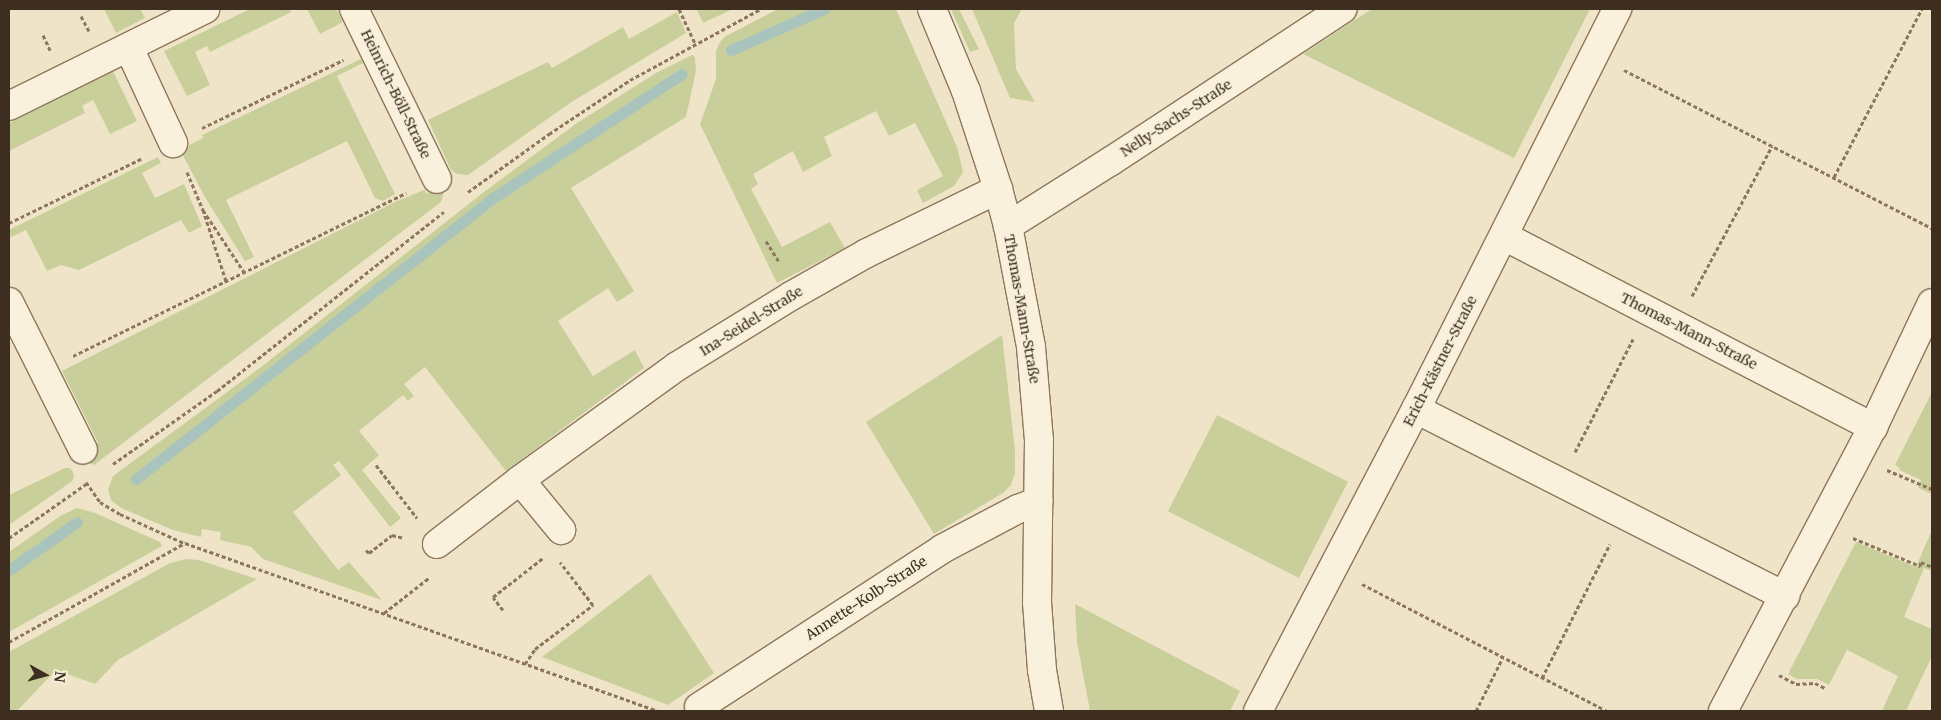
<!DOCTYPE html>
<html>
<head>
<meta charset="utf-8">
<style>
	body { margin:0 }
	#map { position:relative; width:1941px; height:720px; overflow:hidden; background:#f0e4c8; font-family:Merriweather,serif }
	div>[style] { position:absolute }
	.green>* { inset:0; background:#c9cf9b; transform-origin:0 0 }
	.stream>* { height:11px; margin:-5.5px; padding:0 5.5px; transform-origin:5.5px; border-radius:5.5px; background:#a9c4bc }
	.path>* { height:3px; margin-top:-1.5px; transform-origin:0; background:repeating-linear-gradient(90deg,#8d765c 0 4px,transparent 0 6.5px) }
	.roads { filter:drop-shadow(1px 0 #8d765c) drop-shadow(-1px 0 #8d765c) drop-shadow(0 1px #8d765c) drop-shadow(0 -1px #8d765c) }
	.street>* { height:28px; margin:-14px; padding:0 14px; transform-origin:14px; border-radius:14px; background:#faf1dc }
	span { translate:-50% -50%; white-space:nowrap; text-align:center; line-height:1.15; -webkit-text-stroke:4px #f7eed8; paint-order:stroke }
	.street-label { font-size:14px; color:#3d2e20 }
	.frame { position:absolute; inset:0; border:10px solid #3d2e20; pointer-events:none }
	.north { position:absolute; left:20px; top:650px; width:50px; height:50px; -webkit-text-stroke:4px #f7eed8; paint-order:stroke; rotate:97deg; font-size:14px; font-weight:700; line-height:20px; text-align:center; color:#3d2e20 }
	.north::after { content:''; display:block; margin:auto; width:18px; height:22px; background:#3d2e20; clip-path:polygon(50% 0,100% 100%,50% 72%,0 100%) }
</style>
</head>
<body>
<div id="map">
	<div class="green">
		<div style="clip-path:polygon(104px 9px,140px 9px,145px 18px,116px 33px)"></div>
		<div style="clip-path:polygon(250px 9px,289px 9px,291px 12px,210px 52px,207px 46px,195px 52px,210px 85px,187px 96px,164px 51px)"></div>
		<div style="clip-path:polygon(307px 9px,336px 9px,343px 22px,320px 34px)"></div>
		<div style="clip-path:polygon(701px 9px,733px 9px,703px 23px,697px 10px)"></div>
		<div style="clip-path:polygon(778px 9px,896px 9px,957px 147px,963px 172px,954px 186px,923px 203px,917px 190px,943px 176px,915px 123px,889px 136px,876px 111px,824px 137px,832px 156px,803px 172px,793px 151px,753px 174px,758px 184px,751px 189px,782px 247px,830px 222px,845px 248px,777px 283px,700px 124px,716px 79px,716px 51px,720px 42px,726px 36px)"></div>
		<div style="clip-path:polygon(951px 9px,959px 9px,979px 49px,970px 52px)"></div>
		<div style="clip-path:polygon(972px 9px,1022px 9px,1014px 23px,1016px 69px,1035px 102px,1010px 98px)"></div>
		<div style="clip-path:polygon(1372px 9px,1590px 9px,1514px 158px,1303px 54px)"></div>
		<div style="clip-path:polygon(677px 12px,686px 33px,570px 103px,468px 175px,457px 174px,451px 170px,428px 120px,548px 62px,552px 68px,623px 27px,629px 39px)"></div>
		<div style="clip-path:polygon(692px 55px,695px 57px,696px 71px,686px 117px,571px 188px,634px 291px,617px 302px,608px 288px,558px 321px,593px 376px,635px 350px,644px 368px,506px 471px,425px 367px,404px 384px,414px 396px,408px 401px,403px 395px,359px 431px,379px 455px,362px 470px,401px 518px,390px 527px,339px 461px,333px 465px,341px 475px,293px 512px,338px 570px,349px 562px,382px 600px,263px 559px,251px 547px,220px 540px,221px 532px,202px 529px,201px 537px,173px 530px,121px 508px,111px 500px,108px 490px,113px 476px,261px 367px,484px 192px,577px 123px,656px 73px)"></div>
		<div style="clip-path:polygon(361px 59px,363px 63px,337px 76px,395px 194px,383px 201px,375px 198px,347px 141px,226px 200px,254px 257px,245px 261px,206px 199px,180px 150px,203px 138px,202px 135px)"></div>
		<div style="clip-path:polygon(113px 71px,137px 121px,110px 134px,93px 100px,82px 106px,85px 113px,9px 151px,9px 123px)"></div>
		<div style="clip-path:polygon(158px 157px,161px 163px,142px 173px,155px 198px,184px 184px,202px 226px,189px 233px,181px 220px,79px 270px,61px 265px,47px 271px,26px 230px,9px 238px,9px 230px)"></div>
		<div style="clip-path:polygon(439px 185px,444px 192px,441px 202px,94px 465px,88px 463px,83px 454px,98px 443px,62px 371px,395px 202px,424px 190px,427px 194px)"></div>
		<div style="clip-path:polygon(1002px 335px,1015px 450px,1015px 473px,1011px 485px,1003px 493px,934px 534px,866px 422px)"></div>
		<div style="clip-path:polygon(1932px 392px,1932px 494px,1918px 488px,1921px 480px,1899px 470px,1900px 468px,1895px 465px)"></div>
		<div style="left:1217px;top:415px;width:147px;height:108px;rotate:27deg"></div>
		<div style="clip-path:polygon(65px 468px,70px 468px,73px 472px,74px 478px,71px 482px,9px 525px,9px 495px)"></div>
		<div style="clip-path:polygon(77px 508px,95px 513px,160px 542px,162px 546px,9px 632px,9px 552px,60px 516px)"></div>
		<div style="clip-path:polygon(1931px 532px,1932px 571px,1924px 568px,1904px 617px,1932px 629px,1932px 656px,1906px 711px,1882px 711px,1898px 676px,1847px 650px,1829px 685px,1817px 679px,1797px 679px,1788px 674px,1856px 542px,1916px 567px)"></div>
		<div style="clip-path:polygon(186px 559px,199px 560px,257px 579px,118px 660px,95px 684px,56px 670px,17px 711px,9px 711px,9px 652px,170px 563px)"></div>
		<div style="clip-path:polygon(650px 574px,714px 673px,668px 705px,542px 657px)"></div>
		<div style="clip-path:polygon(1075px 604px,1240px 691px,1230px 711px,1090px 711px,1077px 642px)"></div>
	</div>
	<div class="stream">
		<div style="left:731px;top:50px;width:102px;rotate:-23.8deg"></div>
		<div style="left:136px;top:479px;width:458px;rotate:-38.2deg"></div>
		<div style="left:496px;top:196px;width:222px;rotate:-33.3deg"></div>
		<div style="left:9px;top:570px;width:83px;rotate:-35.2deg"></div>
	</div>
	<div class="path">
		<div style="left:679px;top:9px;width:38px;rotate:65deg"></div>
		<div style="left:81px;top:16px;width:17px;rotate:62deg"></div>
		<div style="left:43px;top:35px;width:17px;rotate:65deg"></div>
		<div style="left:1624px;top:70px;width:346px;rotate:27.2deg"></div>
		<div style="left:202px;top:128px;width:157px;rotate:-25.7deg"></div>
		<div style="left:187px;top:172px;width:41px;rotate:67.2deg"></div>
		<div style="left:1834px;top:177px;width:190px;rotate:-62.4deg"></div>
		<div style="left:468px;top:192px;width:100px;rotate:-35.6deg"></div>
		<div style="left:549px;top:134px;width:97px;rotate:-33.7deg"></div>
		<div style="left:630px;top:80px;width:149px;rotate:-28.5deg"></div>
		<div style="left:9px;top:223px;width:149px;rotate:-25.9deg"></div>
		<div style="left:766px;top:241px;width:26px;rotate:58deg"></div>
		<div style="left:226px;top:281px;width:75px;rotate:-107.9deg"></div>
		<div style="left:203px;top:210px;width:74px;rotate:56.5deg"></div>
		<div style="left:1692px;top:296px;width:170px;rotate:-61.9deg"></div>
		<div style="left:73px;top:356px;width:371px;rotate:-26.1deg"></div>
		<div style="left:1575px;top:452px;width:127px;rotate:-62.8deg"></div>
		<div style="left:113px;top:464px;width:127px;rotate:-35.1deg"></div>
		<div style="left:217px;top:391px;width:289px;rotate:-38.3deg"></div>
		<div style="left:376px;top:465px;width:67px;rotate:52.3deg"></div>
		<div style="left:1887px;top:470px;width:49px;rotate:22.9deg"></div>
		<div style="left:86px;top:482px;width:24px;rotate:55deg"></div>
		<div style="left:100px;top:502px;width:23px;rotate:31deg"></div>
		<div style="left:120px;top:514px;width:70px;rotate:24.4deg"></div>
		<div style="left:9px;top:538px;width:94px;rotate:-35deg"></div>
		<div style="left:1853px;top:538px;width:73px;rotate:22.7deg"></div>
		<div style="left:1920px;top:566px;width:4px;rotate:-76deg"></div>
		<div style="left:1921px;top:562px;width:12px;rotate:24deg"></div>
		<div style="left:366px;top:550px;width:4px;rotate:45deg"></div>
		<div style="left:369px;top:553px;width:29px;rotate:-38deg"></div>
		<div style="left:392px;top:535px;width:12px;rotate:14deg"></div>
		<div style="left:1362px;top:584px;width:276px;rotate:27.4deg"></div>
		<div style="left:503px;top:610px;width:16px;rotate:-128deg"></div>
		<div style="left:493px;top:597px;width:63px;rotate:-38deg"></div>
		<div style="left:384px;top:613px;width:58px;rotate:-38deg"></div>
		<div style="left:9px;top:642px;width:202px;rotate:-29.4deg"></div>
		<div style="left:185px;top:543px;width:502px;rotate:19.55deg"></div>
		<div style="left:525px;top:664px;width:18px;rotate:-56deg"></div>
		<div style="left:535px;top:649px;width:73px;rotate:-37.2deg"></div>
		<div style="left:593px;top:605px;width:54px;rotate:-127.5deg"></div>
		<div style="left:1779px;top:675px;width:19px;rotate:28deg"></div>
		<div style="left:1796px;top:684px;width:19px;rotate:-3deg"></div>
		<div style="left:1815px;top:683px;width:13px;rotate:27deg"></div>
		<div style="left:1542px;top:678px;width:150px;rotate:-63.1deg"></div>
		<div style="left:1476px;top:711px;width:60px;rotate:-63.4deg"></div>
	</div>
	<div class="roads">
		<div class="street">
			<div style="left:354px;top:9px;width:189px;rotate:64deg"></div>
			<div style="left:932px;top:9px;width:89px;rotate:67.5deg"></div>
			<div style="left:966px;top:91px;width:103px;rotate:71.9deg"></div>
			<div style="left:998px;top:189px;width:38px;rotate:75deg"></div>
			<div style="left:1008px;top:226px;width:123px;rotate:79.2deg"></div>
			<div style="left:1031px;top:347px;width:93px;rotate:85.1deg"></div>
			<div style="left:1039px;top:440px;width:162px;rotate:90.7deg"></div>
			<div style="left:1037px;top:602px;width:68px;rotate:85.8deg"></div>
			<div style="left:1042px;top:670px;width:42px;rotate:80.3deg"></div>
			<div style="left:129px;top:48px;width:105px;rotate:65.1deg"></div>
			<div style="left:9px;top:106px;width:219px;rotate:-26.3deg"></div>
			<div style="left:1008px;top:226px;width:122px;rotate:-32.3deg"></div>
			<div style="left:1111px;top:161px;width:277px;rotate:-33.3deg"></div>
			<div style="left:1504px;top:236px;width:416px;rotate:27.4deg"></div>
			<div style="left:9px;top:302px;width:165px;rotate:63.4deg"></div>
			<div style="left:1416px;top:409px;width:414px;rotate:26.9deg"></div>
			<div style="left:520px;top:480px;width:65px;rotate:50.6deg"></div>
			<div style="left:437px;top:544px;width:105px;rotate:-37.6deg"></div>
			<div style="left:520px;top:480px;width:193px;rotate:-35.9deg"></div>
			<div style="left:676px;top:367px;width:135px;rotate:-31.7deg"></div>
			<div style="left:791px;top:296px;width:87px;rotate:-29.5deg"></div>
			<div style="left:867px;top:253px;width:146px;rotate:-26deg"></div>
			<div style="left:699px;top:707px;width:290px;rotate:-33deg"></div>
			<div style="left:942px;top:549px;width:86px;rotate:-27.8deg"></div>
			<div style="left:1018px;top:509px;width:22px;rotate:-21deg"></div>
			<div style="left:1258px;top:711px;width:341px;rotate:-62.4deg"></div>
			<div style="left:1416px;top:409px;width:448px;rotate:-63.3deg"></div>
			<div style="left:1723px;top:711px;width:321px;rotate:-62.2deg"></div>
			<div style="left:1873px;top:427px;width:137px;rotate:-64.6deg"></div>
		</div>
	</div>
	<div class="street-label">
		<span style="left:396px;top:94px;rotate:64deg">Heinrich-Böll-Straße</span>
		<span style="left:1176px;top:118px;rotate:-33deg">Nelly-Sachs-Straße</span>
		<span style="left:1022px;top:309px;rotate:80deg">Thomas-Mann-Straße</span>
		<span style="left:751px;top:321px;rotate:-32deg">Ina-Seidel-Straße</span>
		<span style="left:1689px;top:331px;rotate:27deg">Thomas-Mann-Straße</span>
		<span style="left:1440px;top:361px;rotate:-63deg">Erich-Kästner-Straße</span>
		<span style="left:866px;top:598px;rotate:-33deg">Annette-Kolb-Straße</span>
	</div>
	<div class="frame"></div>
	<div class="north">N</div>
</div>
</body>
</html>
